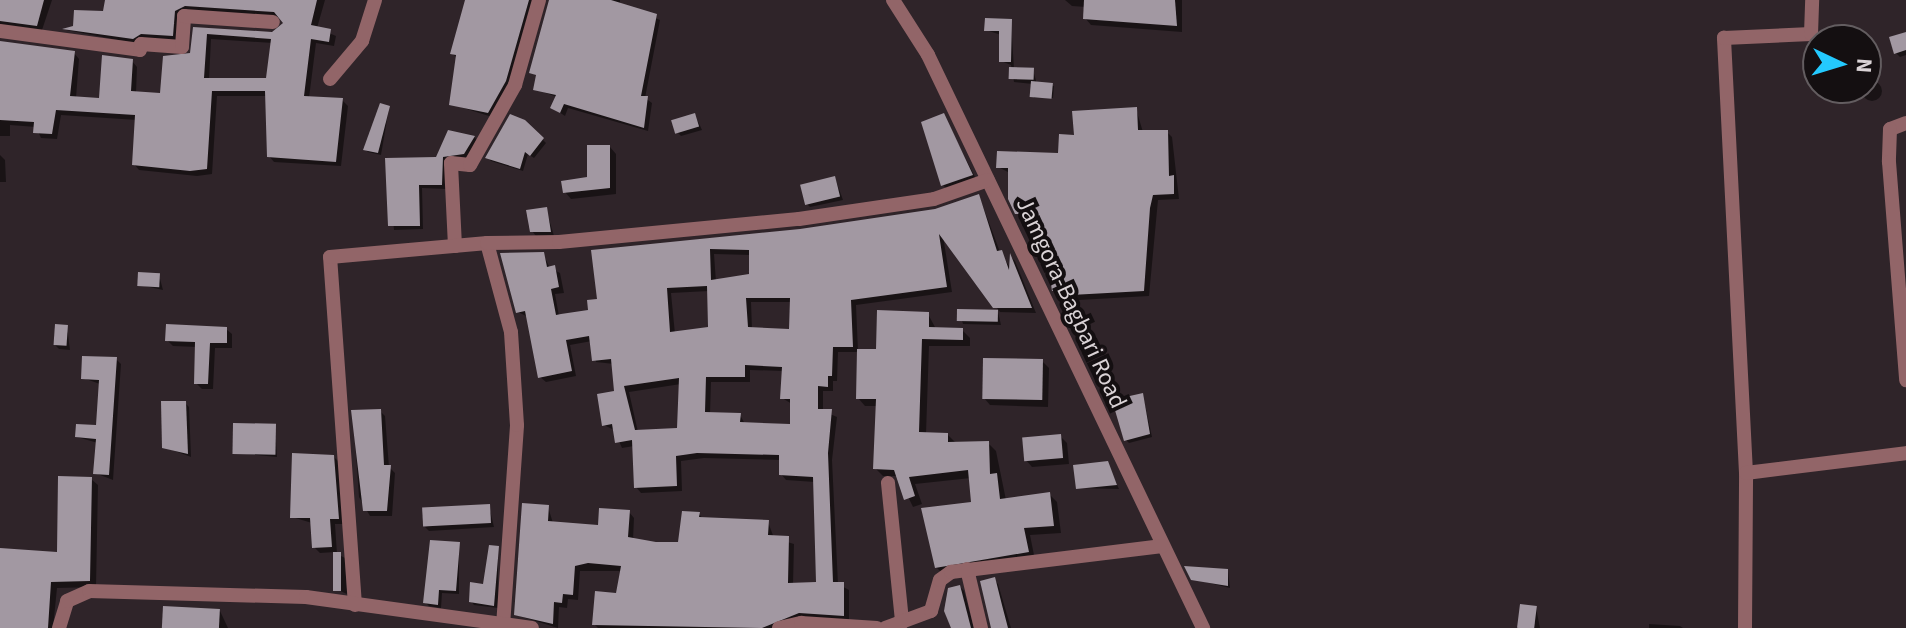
<!DOCTYPE html>
<html>
<head>
<meta charset="utf-8">
<style>
	body { margin:0 }
	#map { position:relative; width:1906px; height:628px; overflow:hidden; background:#2f2429; font-family:"Source Sans 3",sans-serif }
	div>[style] { position:absolute }
	.shadow>* { inset:0; background:#0007 }
	.round { border-radius:50% }
	.building>* { inset:0; background:#a298a2; transform-origin:0 0 }
	.street>* { height:14px; margin:-7px; padding:0 7px; transform-origin:7px; border-radius:7px; background:#926568 }
	span { translate:-50% -50%; white-space:nowrap; text-align:center; line-height:1.15; -webkit-text-stroke:8px #140f11; paint-order:stroke }
	.street-label { font-size:24px; color:#dad3d6 }
	.north { position:absolute; left:1802px; top:24px; width:80px; height:80px; box-sizing:border-box; background:#140f11; border:2px solid #635d60; border-radius:50%; rotate:94deg; font-size:22px; font-weight:700; line-height:32px; text-align:center; color:#dad3d6 }
	.north::after { content:''; display:block; margin:auto; width:28px; height:36px; background:#24c9fe; clip-path:polygon(50% 0,100% 100%,50% 72%,0 100%) }
</style>
</head>
<body>
<div id="map">
	<div class="shadow">
		<div style="clip-path:polygon(14px 0,52px 0,42px 30px,0 32px,0 5px)"></div>
		<div style="clip-path:polygon(evenodd,107px 0,325px 0,317px 28px,336px 36px,334px 46px,316px 43px,309px 98px,342px 100px,348px 106px,341px 166px,274px 162px,269px 156px,267px 96px,217px 96px,212px 174px,197px 176px,139px 170px,134px 164px,137px 120px,61px 115px,57px 139px,41px 138px,36px 127px,10px 125px,10px 136px,0 136px,0 43px,74px 53px,79px 59px,76px 98px,101px 100px,132px 61px,137px 67px,136px 93px,162px 95px,192px 55px,195px 29px,273px 34px,286px 24px,280px 17px,191px 11px,178px 41px,139px 44px,66px 30px,106px 12px,107px 0,211px 39px,273px 43px,268px 80px,209px 80px,211px 39px)"></div>
		<div style="clip-path:polygon(466px 0,535px 0,510px 86px,492px 117px,451px 104px,457px 58px,452px 53px)"></div>
		<div style="clip-path:polygon(550px 0,620px 0,620px 4px,660px 20px,645px 98px,652px 103px,648px 131px,568px 108px,565px 116px,553px 108px,557px 97px,535px 89px,538px 77px,531px 72px)"></div>
		<div style="clip-path:polygon(1065px 0,1182px 0,1182px 32px,1091px 25px,1085px 18px,1086px 7px,1072px 6px)"></div>
		<div style="clip-path:polygon(1011px 21px,1014px 69px,1033px 70px,1037px 84px,1054px 86px,1053px 98px,1034px 98px,1033px 84px,1014px 82px,1011px 65px,1001px 61px,1001px 35px,986px 30px)"></div>
		<div style="clip-path:polygon(1906px 34px,1906px 55px,1900px 57px,1896px 53px)"></div>
		<div class="round" style="left:1862px;top:81px;width:20px;height:20px"></div>
		<div style="clip-path:polygon(389px 108px,381px 155px,368px 152px,366px 150px)"></div>
		<div style="clip-path:polygon(1136px 109px,1143px 132px,1167px 132px,1172px 137px,1179px 199px,1158px 200px,1149px 296px,1079px 300px,1060px 296px,1034px 218px,1017px 213px,1010px 173px,998px 167px,1060px 155px,1076px 137px)"></div>
		<div style="clip-path:polygon(695px 115px,702px 130px,681px 136px,677px 132px)"></div>
		<div style="clip-path:polygon(944px 116px,976px 179px,947px 189px,943px 185px)"></div>
		<div style="clip-path:polygon(524px 121px,546px 143px,534px 158px,528px 154px,523px 171px,491px 161px,488px 158px)"></div>
		<div style="clip-path:polygon(474px 137px,478px 141px,469px 158px,446px 161px,446px 189px,422px 188px,423px 229px,394px 230px,387px 160px,438px 159px)"></div>
		<div style="clip-path:polygon(610px 147px,616px 154px,616px 194px,571px 199px,565px 192px,589px 179px)"></div>
		<div style="clip-path:polygon(0 155px,5px 160px,6px 182px,0 182px)"></div>
		<div style="clip-path:polygon(835px 178px,843px 200px,810px 207px,806px 203px)"></div>
		<div style="clip-path:polygon(evenodd,979px 196px,1000px 252px,1011px 269px,1012px 258px,1015px 261px,1036px 313px,998px 312px,1001px 325px,963px 324px,959px 311px,1000px 312px,943px 236px,952px 292px,856px 305px,858px 351px,878px 352px,928px 314px,936px 329px,962px 330px,970px 338px,970px 346px,929px 346px,926px 434px,948px 435px,955px 442px,988px 443px,996px 451px,1006px 500px,1049px 494px,1057px 502px,1061px 533px,1030px 535px,1035px 560px,944px 575px,936px 567px,973px 504px,971px 478px,915px 484px,922px 504px,913px 507px,898px 476px,883px 476px,875px 468px,878px 406px,865px 406px,858px 398px,859px 352px,838px 352px,837px 381px,833px 381px,833px 391px,823px 391px,823px 411px,837px 417px,832px 460px,838px 584px,849px 590px,849px 621px,777px 628px,598px 628px,594px 624px,618px 595px,622px 571px,580px 571px,578px 600px,568px 599px,567px 608px,559px 607px,558px 628px,516px 615px,548px 507px,553px 523px,600px 527px,629px 512px,634px 518px,633px 540px,679px 544px,699px 514px,704px 520px,768px 522px,774px 538px,794px 544px,793px 585px,818px 584px,815px 482px,786px 480px,781px 474px,781px 460px,704px 458px,681px 461px,682px 491px,641px 493px,636px 487px,634px 446px,622px 448px,614px 430px,604px 425px,616px 393px,614px 364px,596px 362px,621px 356px,596px 362px,592px 341px,570px 345px,576px 376px,546px 382px,540px 377px,528px 317px,518px 312px,543px 254px,550px 268px,560px 273px,564px 293px,555px 294px,559px 316px,590px 312px,599px 301px,593px 251px,801px 231px,936px 211px,979px 196px,714px 254px,751px 255px,751px 276px,716px 282px,714px 254px,979px 196px,709px 291px,710px 329px,675px 334px,671px 293px,709px 291px,979px 196px,751px 302px,792px 302px,791px 331px,752px 329px,751px 302px,979px 196px,750px 370px,783px 371px,782px 398px,792px 404px,792px 426px,745px 424px,740px 415px,710px 414px,711px 382px,750px 382px,750px 370px,979px 196px,681px 384px,679px 430px,638px 432px,629px 392px,681px 384px)"></div>
		<div style="clip-path:polygon(546px 209px,554px 236px,536px 236px,532px 231px)"></div>
		<div style="clip-path:polygon(159px 275px,163px 290px,140px 285px)"></div>
		<div style="clip-path:polygon(67px 327px,70px 350px,59px 349px,55px 345px)"></div>
		<div style="clip-path:polygon(226px 329px,232px 334px,232px 348px,215px 348px,213px 389px,202px 389px,196px 383px,197px 347px,173px 346px,167px 340px)"></div>
		<div style="clip-path:polygon(116px 359px,121px 364px,113px 480px,95px 473px,98px 443px,77px 437px,98px 427px,100px 384px,83px 378px)"></div>
		<div style="clip-path:polygon(1042px 361px,1049px 368px,1048px 407px,990px 405px,984px 398px)"></div>
		<div style="clip-path:polygon(1143px 395px,1152px 437px,1129px 443px,1126px 440px)"></div>
		<div style="clip-path:polygon(185px 403px,189px 407px,191px 457px,164px 447px)"></div>
		<div style="clip-path:polygon(380px 411px,385px 416px,389px 467px,395px 473px,392px 516px,370px 516px,359px 497px,353px 412px)"></div>
		<div style="clip-path:polygon(275px 426px,277px 457px,237px 453px)"></div>
		<div style="clip-path:polygon(1060px 436px,1067px 443px,1069px 464px,1032px 467px,1026px 460px)"></div>
		<div style="clip-path:polygon(333px 456px,339px 462px,344px 524px,335px 524px,337px 554px,345px 558px,347px 594px,338px 590px,335px 552px,320px 553px,314px 547px,312px 523px,292px 517px)"></div>
		<div style="clip-path:polygon(1107px 463px,1119px 489px,1077px 488px)"></div>
		<div style="clip-path:polygon(91px 479px,98px 485px,96px 587px,57px 588px,53px 628px,0 628px,0 550px,59px 554px)"></div>
		<div style="clip-path:polygon(489px 506px,494px 527px,429px 531px,425px 527px)"></div>
		<div style="clip-path:polygon(459px 544px,459px 594px,442px 593px,441px 608px,429px 606px,425px 602px)"></div>
		<div style="clip-path:polygon(498px 548px,498px 608px,474px 605px,471px 601px,485px 586px)"></div>
		<div style="clip-path:polygon(1228px 571px,1230px 588px,1193px 579px)"></div>
		<div style="clip-path:polygon(994px 580px,998px 584px,1011px 628px,992px 628px)"></div>
		<div style="clip-path:polygon(960px 587px,964px 591px,974px 628px,953px 628px)"></div>
		<div style="clip-path:polygon(1536px 608px,1540px 628px,1520px 628px)"></div>
		<div style="clip-path:polygon(220px 611px,228px 628px,164px 628px)"></div>
		<div style="clip-path:polygon(1649px 624px,1680px 626px,1683px 628px,1649px 628px)"></div>
	</div>
	<div class="building">
		<div style="clip-path:polygon(0 0,44px 0,37px 26px,0 21px)"></div>
		<div style="clip-path:polygon(evenodd,105px 0,317px 0,311px 25px,331px 29px,329px 42px,311px 39px,304px 96px,343px 98px,336px 162px,267px 157px,265px 91px,212px 91px,207px 169px,190px 171px,132px 165px,135px 115px,56px 110px,52px 134px,33px 133px,34px 122px,0 120px,0 41px,75px 51px,70px 96px,99px 98px,102px 55px,133px 59px,131px 91px,160px 93px,163px 56px,190px 53px,193px 27px,272px 32px,283px 23px,274px 12px,185px 6px,175px 11px,173px 36px,141px 34px,133px 39px,62px 29px,73px 26px,74px 10px,103px 11px,105px 0,207px 34px,271px 39px,266px 78px,204px 78px,207px 34px)"></div>
		<div style="clip-path:polygon(465px 0,529px 0,506px 81px,488px 113px,449px 105px,456px 55px,450px 54px)"></div>
		<div style="clip-path:polygon(549px 0,611px 0,657px 14px,641px 96px,648px 96px,644px 128px,564px 104px,560px 113px,550px 108px,556px 95px,533px 90px,536px 75px,529px 73px)"></div>
		<div style="clip-path:polygon(1084px 0,1175px 0,1177px 26px,1083px 19px)"></div>
		<div style="clip-path:polygon(985px 18px,1012px 19px,1011px 62px,999px 62px,999px 31px,984px 31px)"></div>
		<div style="clip-path:polygon(1906px 32px,1906px 50px,1894px 54px,1889px 37px)"></div>
		<div style="left:1009px;top:67px;width:25px;height:12px;rotate:2deg"></div>
		<div style="left:1031px;top:81px;width:22px;height:16px;rotate:5deg"></div>
		<div style="clip-path:polygon(380px 103px,390px 106px,378px 153px,363px 150px)"></div>
		<div style="clip-path:polygon(1137px 107px,1138px 130px,1168px 130px,1169px 176px,1174px 175px,1174px 194px,1153px 195px,1150px 208px,1144px 291px,1071px 295px,1071px 290px,1052px 291px,1046px 248px,1038px 249px,1031px 214px,1015px 214px,1008px 199px,1008px 168px,996px 168px,997px 151px,1058px 153px,1059px 134px,1074px 135px,1072px 111px)"></div>
		<div style="left:695px;top:113px;width:14px;height:25px;rotate:73deg"></div>
		<div style="clip-path:polygon(944px 113px,973px 175px,941px 186px,921px 122px)"></div>
		<div style="clip-path:polygon(510px 114px,525px 120px,544px 138px,530px 156px,525px 152px,520px 169px,485px 158px)"></div>
		<div style="clip-path:polygon(448px 130px,475px 136px,464px 154px,443px 157px,442px 185px,419px 185px,420px 226px,388px 226px,385px 158px,436px 157px)"></div>
		<div style="clip-path:polygon(587px 145px,610px 145px,610px 188px,563px 193px,561px 181px,587px 177px)"></div>
		<div style="left:835px;top:176px;width:21px;height:36px;rotate:76deg"></div>
		<div style="clip-path:polygon(evenodd,979px 194px,997px 251px,1002px 250px,1009px 270px,1010px 253px,1032px 308px,993px 308px,939px 234px,947px 287px,851px 300px,853px 347px,833px 347px,832px 376px,828px 376px,828px 387px,818px 386px,818px 409px,832px 409px,828px 453px,833px 582px,844px 582px,844px 616px,799px 613px,762px 628px,592px 625px,595px 591px,616px 593px,621px 566px,588px 563px,575px 566px,573px 595px,563px 594px,562px 603px,554px 602px,553px 624px,514px 615px,522px 503px,549px 505px,548px 521px,598px 525px,599px 508px,630px 510px,628px 537px,656px 542px,678px 542px,682px 511px,700px 512px,699px 517px,769px 520px,768px 535px,789px 536px,788px 583px,816px 582px,813px 477px,779px 475px,779px 455px,697px 453px,676px 456px,677px 486px,634px 488px,632px 440px,615px 443px,612px 424px,602px 426px,597px 394px,614px 391px,611px 359px,592px 361px,589px 336px,566px 340px,572px 371px,538px 378px,525px 311px,516px 313px,500px 253px,544px 252px,547px 267px,555px 265px,559px 287px,551px 289px,556px 315px,561px 314px,588px 310px,587px 300px,597px 299px,591px 250px,800px 229px,935px 209px,979px 194px,710px 249px,749px 250px,749px 274px,711px 280px,710px 249px,979px 194px,707px 286px,708px 327px,670px 332px,667px 288px,707px 286px,979px 194px,746px 298px,790px 298px,789px 329px,748px 327px,746px 298px,979px 194px,745px 365px,782px 367px,780px 399px,790px 399px,790px 424px,740px 422px,741px 413px,705px 412px,706px 377px,745px 377px,745px 365px,979px 194px,679px 378px,677px 428px,635px 430px,624px 386px,679px 378px)"></div>
		<div style="clip-path:polygon(547px 207px,551px 232px,530px 232px,526px 210px)"></div>
		<div style="left:138px;top:272px;width:22px;height:14px;rotate:3deg"></div>
		<div style="left:957px;top:309px;width:41px;height:12px;rotate:1deg"></div>
		<div style="clip-path:polygon(877px 310px,929px 312px,929px 327px,963px 328px,963px 340px,922px 339px,919px 432px,948px 433px,948px 442px,989px 441px,990px 474px,997px 473px,1000px 499px,1050px 492px,1054px 526px,1024px 528px,1029px 552px,935px 568px,921px 508px,971px 502px,968px 470px,909px 477px,915px 496px,904px 500px,894px 470px,873px 469px,876px 399px,856px 399px,857px 349px,876px 349px)"></div>
		<div style="left:55px;top:324px;width:13px;height:21px;rotate:4deg"></div>
		<div style="clip-path:polygon(166px 324px,227px 327px,227px 343px,210px 343px,208px 384px,194px 384px,195px 342px,165px 341px)"></div>
		<div style="clip-path:polygon(82px 356px,117px 357px,109px 475px,93px 474px,96px 439px,75px 437px,76px 424px,96px 425px,99px 380px,81px 379px)"></div>
		<div style="left:983px;top:358px;width:60px;height:41px;rotate:1deg"></div>
		<div style="clip-path:polygon(1143px 393px,1150px 434px,1124px 441px,1112px 400px)"></div>
		<div style="clip-path:polygon(161px 401px,186px 401px,188px 454px,162px 448px)"></div>
		<div style="clip-path:polygon(381px 409px,384px 465px,391px 465px,387px 511px,363px 511px,351px 410px)"></div>
		<div style="left:233px;top:423px;width:43px;height:31px;rotate:1deg"></div>
		<div style="left:1061px;top:434px;width:24px;height:39px;rotate:85deg"></div>
		<div style="clip-path:polygon(292px 453px,334px 455px,339px 519px,330px 519px,332px 547px,312px 548px,310px 518px,290px 518px)"></div>
		<div style="clip-path:polygon(1108px 461px,1117px 485px,1076px 489px,1073px 465px)"></div>
		<div style="clip-path:polygon(58px 476px,92px 477px,90px 581px,51px 582px,48px 628px,0 628px,0 548px,57px 552px)"></div>
		<div style="left:490px;top:504px;width:19px;height:68px;rotate:87deg"></div>
		<div style="clip-path:polygon(430px 540px,460px 542px,456px 591px,439px 590px,438px 605px,423px 603px)"></div>
		<div style="clip-path:polygon(489px 545px,499px 546px,494px 606px,469px 602px,470px 582px,483px 584px)"></div>
		<div style="left:333px;top:552px;width:8px;height:39px"></div>
		<div style="clip-path:polygon(1184px 566px,1228px 569px,1228px 586px,1191px 580px)"></div>
		<div style="clip-path:polygon(995px 577px,1002px 605px,1008px 628px,991px 628px,980px 581px)"></div>
		<div style="clip-path:polygon(960px 585px,971px 628px,951px 628px,944px 611px,948px 588px)"></div>
		<div style="left:1520px;top:604px;width:17px;height:24px;rotate:7deg"></div>
		<div style="left:163px;top:606px;width:57px;height:22px;rotate:3deg"></div>
	</div>
	<div class="street">
		<div style="left:893px;top:0;width:65px;rotate:57.5deg"></div>
		<div style="left:928px;top:55px;width:636px;rotate:64.36deg"></div>
		<div style="left:0;top:31px;width:141px;rotate:7.7deg"></div>
		<div style="left:140px;top:50px;width:6px;rotate:-81deg"></div>
		<div style="left:141px;top:44px;width:41px;rotate:4.2deg"></div>
		<div style="left:182px;top:47px;width:31px;rotate:-86deg"></div>
		<div style="left:184px;top:16px;width:89px;rotate:3.9deg"></div>
		<div style="left:330px;top:79px;width:50px;rotate:-49.9deg"></div>
		<div style="left:362px;top:41px;width:43px;rotate:-72.4deg"></div>
		<div style="left:1906px;top:123px;width:17px;rotate:159deg"></div>
		<div style="left:1890px;top:129px;width:33px;rotate:92deg"></div>
		<div style="left:1889px;top:162px;width:219px;rotate:85.5deg"></div>
		<div style="left:455px;top:246px;width:83px;rotate:-92.8deg"></div>
		<div style="left:451px;top:163px;width:19px;rotate:6deg"></div>
		<div style="left:470px;top:165px;width:92px;rotate:-60.6deg"></div>
		<div style="left:515px;top:85px;width:88px;rotate:-74.2deg"></div>
		<div style="left:1746px;top:473px;width:436px;rotate:-92.9deg"></div>
		<div style="left:1724px;top:38px;width:87px;rotate:-2.6deg"></div>
		<div style="left:1811px;top:34px;width:34px;rotate:-88deg"></div>
		<div style="left:888px;top:483px;width:140px;rotate:84.2deg"></div>
		<div style="left:967px;top:569px;width:61px;rotate:76.7deg"></div>
		<div style="left:355px;top:605px;width:349px;rotate:-94.1deg"></div>
		<div style="left:330px;top:257px;width:158px;rotate:-5.1deg"></div>
		<div style="left:503px;top:626px;width:201px;rotate:-86deg"></div>
		<div style="left:517px;top:425px;width:93px;rotate:-93.7deg"></div>
		<div style="left:511px;top:332px;width:92px;rotate:-105.1deg"></div>
		<div style="left:487px;top:243px;width:72px;rotate:-0.8deg"></div>
		<div style="left:559px;top:242px;width:241px;rotate:-5.5deg"></div>
		<div style="left:799px;top:219px;width:136px;rotate:-8.4deg"></div>
		<div style="left:934px;top:199px;width:57px;rotate:-19.4deg"></div>
		<div style="left:59px;top:628px;width:28px;rotate:-73deg"></div>
		<div style="left:67px;top:601px;width:24px;rotate:-24deg"></div>
		<div style="left:89px;top:591px;width:217px;rotate:1.6deg"></div>
		<div style="left:306px;top:597px;width:228px;rotate:7.8deg"></div>
		<div style="left:779px;top:628px;width:23px;rotate:-13deg"></div>
		<div style="left:801px;top:623px;width:76px;rotate:3.8deg"></div>
		<div style="left:885px;top:628px;width:49px;rotate:-20.3deg"></div>
		<div style="left:931px;top:611px;width:32px;rotate:-74deg"></div>
		<div style="left:940px;top:580px;width:14px;rotate:-36deg"></div>
		<div style="left:951px;top:572px;width:213px;rotate:-7deg"></div>
		<div style="left:1745px;top:628px;width:155px;rotate:-89.6deg"></div>
		<div style="left:1746px;top:473px;width:161px;rotate:-7.1deg"></div>
	</div>
	<div class="street-label">
		<span style="left:1071px;top:303px;rotate:65deg">Jamgora-Bagbari Road</span>
	</div>
	<div class="north">N</div>
</div>
</body>
</html>
